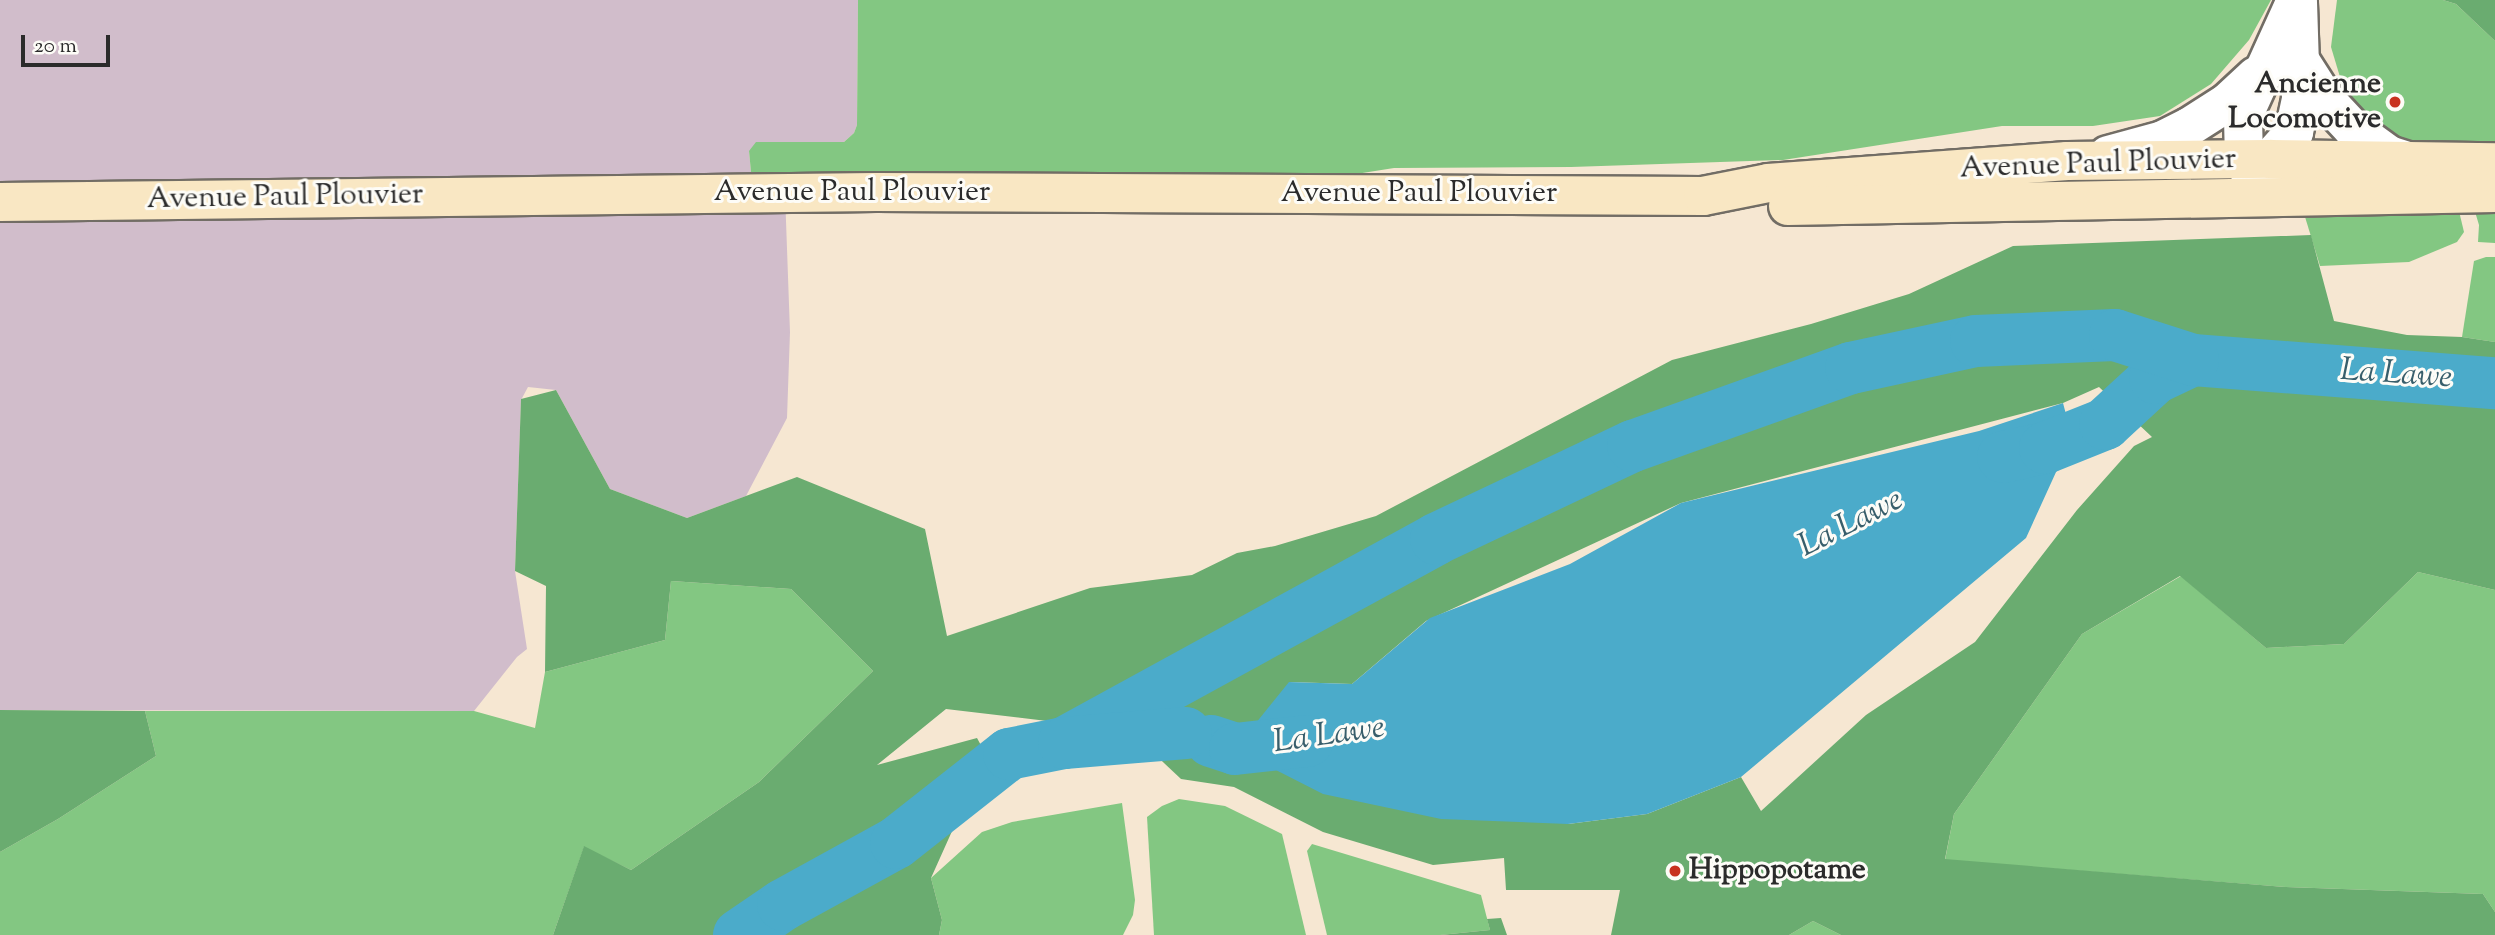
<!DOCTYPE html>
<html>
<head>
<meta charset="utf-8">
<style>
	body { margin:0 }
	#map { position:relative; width:2495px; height:935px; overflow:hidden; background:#f6e7d2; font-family:"Sorts Mill Goudy",serif }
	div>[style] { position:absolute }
	.industrial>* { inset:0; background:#d1bdcb }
	.green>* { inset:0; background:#83c782 }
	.forest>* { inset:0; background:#6aac70 }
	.water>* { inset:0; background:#4babca }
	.river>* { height:52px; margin:-26px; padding:0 26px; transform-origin:26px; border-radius:26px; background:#4babca }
	.roads { filter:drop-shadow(2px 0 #726d65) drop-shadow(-2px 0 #726d65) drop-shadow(0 2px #726d65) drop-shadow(0 -2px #726d65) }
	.tertiary>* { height:38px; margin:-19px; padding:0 19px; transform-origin:19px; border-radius:19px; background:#fff }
	.secondary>* { height:38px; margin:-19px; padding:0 19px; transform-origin:19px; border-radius:19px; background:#f9e7c3 }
	.dots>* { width:19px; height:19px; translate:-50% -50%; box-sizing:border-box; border:4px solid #fdfcf7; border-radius:50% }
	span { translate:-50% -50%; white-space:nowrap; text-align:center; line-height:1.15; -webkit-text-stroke:6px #fdfcf7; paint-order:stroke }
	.poi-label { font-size:30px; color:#2b2b2b; font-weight:700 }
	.right { translate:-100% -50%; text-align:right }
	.left { translate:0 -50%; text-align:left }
	.street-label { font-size:30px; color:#2b2b2b }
	.water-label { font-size:32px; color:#385e6b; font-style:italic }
	.scale { position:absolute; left:21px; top:35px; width:89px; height:32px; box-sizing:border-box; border:4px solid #2b2b2b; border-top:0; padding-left:9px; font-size:21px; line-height:24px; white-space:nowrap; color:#2b2b2b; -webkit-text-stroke:5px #fdfcf7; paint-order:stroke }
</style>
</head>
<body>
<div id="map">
	<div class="industrial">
		<div style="clip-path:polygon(0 0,858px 0,857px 125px,854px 133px,844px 142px,749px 151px,751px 172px,741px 193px,785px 193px,790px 332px,787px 418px,746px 496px,687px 518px,610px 489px,556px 390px,528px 387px,521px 400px,515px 571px,527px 649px,517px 657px,474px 711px,0 710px)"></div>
	</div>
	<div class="green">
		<div style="clip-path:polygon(858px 0,2271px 0,2249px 40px,2211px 84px,2160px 116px,2093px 126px,2002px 126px,1783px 160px,1571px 167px,1394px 168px,1337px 177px,751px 172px,749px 151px,756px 142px,844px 142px,854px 133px,857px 125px)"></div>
		<div style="clip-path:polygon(2337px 0,2443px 0,2456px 4px,2495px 41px,2495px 145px,2444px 145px,2404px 141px,2375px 124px,2352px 101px,2340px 77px,2331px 47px)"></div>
		<div style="clip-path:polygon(2473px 205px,2495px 205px,2495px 243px,2478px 242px,2479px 225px)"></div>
		<div style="clip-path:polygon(2302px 207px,2458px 207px,2464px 232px,2457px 242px,2409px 262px,2320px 266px)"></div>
		<div style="clip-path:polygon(2486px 257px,2495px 257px,2495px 342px,2462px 337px,2474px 261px)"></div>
		<div style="clip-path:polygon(2418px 572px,2495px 590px,2495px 912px,2483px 894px,2285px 887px,1945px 860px,1954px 814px,2082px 634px,2181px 576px,2266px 648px,2344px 644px)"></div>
		<div style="clip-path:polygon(671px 581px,791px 589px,873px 671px,759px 782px,631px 870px,584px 847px,553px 935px,0 935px,0 852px,58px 819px,156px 756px,145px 711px,474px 711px,535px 728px,545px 672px,665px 640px)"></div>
		<div style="clip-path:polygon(1179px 799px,1225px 806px,1282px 834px,1306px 935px,1154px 935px,1147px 817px,1162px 806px)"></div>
		<div style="clip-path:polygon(1122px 803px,1135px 900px,1133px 915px,1123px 935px,939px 935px,942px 920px,931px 878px,982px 832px,1012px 822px)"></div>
		<div style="clip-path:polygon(1312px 844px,1481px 895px,1490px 930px,1440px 935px,1327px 935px,1307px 851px)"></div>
		<div style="clip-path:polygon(1813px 921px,1841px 935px,1789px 935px)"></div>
	</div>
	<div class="forest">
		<div style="clip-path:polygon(2443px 0,2495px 0,2495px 41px,2456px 4px)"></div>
		<div style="clip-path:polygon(evenodd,2311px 235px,2334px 321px,2407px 335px,2462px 337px,2495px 342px,2495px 590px,2418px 572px,2344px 644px,2266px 648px,2180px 576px,2082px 634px,1954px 814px,1945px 859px,2285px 887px,2483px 894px,2495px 912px,2495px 935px,1841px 935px,1813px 921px,1789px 935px,1611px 935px,1620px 890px,1506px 890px,1504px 858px,1433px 865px,1323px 832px,1234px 787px,1181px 779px,1130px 731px,946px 709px,877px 765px,977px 738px,1002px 784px,966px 800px,931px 878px,942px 920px,939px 935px,553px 935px,584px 846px,631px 870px,759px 782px,873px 671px,791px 589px,671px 581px,665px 640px,545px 672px,546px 586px,515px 571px,521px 399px,556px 390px,610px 489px,687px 518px,797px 477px,925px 529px,947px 636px,1090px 588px,1192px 575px,1237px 553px,1275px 546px,1376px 516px,1672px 360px,1811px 324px,1909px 294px,2013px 246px,2311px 235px,2099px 387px,2152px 437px,2134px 446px,2077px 510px,1975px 642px,1866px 715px,1761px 811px,1741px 777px,1647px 814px,1568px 824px,1289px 682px,1352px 684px,1426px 621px,1681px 503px,2063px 403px,2099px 387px)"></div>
		<div style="clip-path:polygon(0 710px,145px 711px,156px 756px,58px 819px,0 852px)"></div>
		<div style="clip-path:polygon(1501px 918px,1507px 935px,1440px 935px,1490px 930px,1487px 919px)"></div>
	</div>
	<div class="water">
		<div style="clip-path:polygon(2063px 403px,2072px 437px,2026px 538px,1741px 777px,1647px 814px,1568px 824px,1441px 819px,1323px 794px,1235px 749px,1289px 682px,1352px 684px,1430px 618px,1570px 564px,1681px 503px,1979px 431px)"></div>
	</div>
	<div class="river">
		<div style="left:2003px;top:457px;width:43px;rotate:-12.1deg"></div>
		<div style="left:2045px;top:448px;width:65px;rotate:-21.8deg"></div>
		<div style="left:2105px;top:424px;width:68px;rotate:-42.6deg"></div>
		<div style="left:2155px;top:378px;width:42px;rotate:-25.3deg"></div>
		<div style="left:2193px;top:360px;width:303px;rotate:4.4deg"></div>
		<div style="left:1211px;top:741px;width:25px;rotate:18deg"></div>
		<div style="left:1235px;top:749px;width:73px;rotate:-6.3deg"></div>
		<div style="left:1064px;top:743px;width:424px;rotate:-28.7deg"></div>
		<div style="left:1436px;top:539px;width:218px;rotate:-25.3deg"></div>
		<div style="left:1633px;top:446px;width:232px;rotate:-19.7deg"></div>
		<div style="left:1851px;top:368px;width:128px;rotate:-12.2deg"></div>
		<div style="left:1976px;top:341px;width:139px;rotate:-2.5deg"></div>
		<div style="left:2115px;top:335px;width:82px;rotate:17.8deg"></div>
		<div style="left:739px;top:935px;width:53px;rotate:-34.3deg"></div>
		<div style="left:783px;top:905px;width:129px;rotate:-28.8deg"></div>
		<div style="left:896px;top:843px;width:144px;rotate:-38.2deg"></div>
		<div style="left:1009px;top:754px;width:56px;rotate:-11.3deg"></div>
		<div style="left:1064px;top:743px;width:122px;rotate:-4.7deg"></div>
	</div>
	<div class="roads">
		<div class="tertiary">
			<div style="left:2301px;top:62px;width:43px;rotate:57.4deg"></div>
			<div style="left:2324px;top:98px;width:41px;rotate:47deg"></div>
			<div style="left:2352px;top:128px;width:46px;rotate:36.1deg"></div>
			<div style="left:2389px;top:155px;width:19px;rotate:18deg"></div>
			<div style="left:2108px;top:155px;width:57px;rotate:-15.3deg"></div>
			<div style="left:2163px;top:140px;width:29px;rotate:-27deg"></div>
			<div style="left:2189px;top:127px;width:46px;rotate:-32.7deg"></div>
			<div style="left:2228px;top:102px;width:38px;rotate:-43deg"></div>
			<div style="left:2250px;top:174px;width:25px;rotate:-37deg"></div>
			<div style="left:2270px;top:159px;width:36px;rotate:-48deg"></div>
			<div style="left:2294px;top:132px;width:35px;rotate:-78deg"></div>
			<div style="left:2301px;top:98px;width:98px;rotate:-91.8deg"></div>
			<div style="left:2268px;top:181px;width:17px;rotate:-152deg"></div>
			<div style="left:2253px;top:173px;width:17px;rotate:-123deg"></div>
			<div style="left:2244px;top:159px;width:42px;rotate:-91.4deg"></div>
			<div style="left:2243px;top:117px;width:128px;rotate:-65.6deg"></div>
		</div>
		<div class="secondary">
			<div style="left:0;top:202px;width:876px;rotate:-0.65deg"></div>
			<div style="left:876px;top:192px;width:827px;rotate:0.28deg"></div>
			<div style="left:1703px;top:196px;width:66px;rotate:-11.3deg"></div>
			<div style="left:1768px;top:183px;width:300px;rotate:-4.2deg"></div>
			<div style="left:2067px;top:161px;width:203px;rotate:-0.6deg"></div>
			<div style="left:2270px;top:159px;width:225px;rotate:0.8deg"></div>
			<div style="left:1788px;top:206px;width:707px;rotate:-1.05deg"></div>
		</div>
	</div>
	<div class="dots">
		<div style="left:2395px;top:102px;background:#c8321e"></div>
		<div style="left:1675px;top:871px;background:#c8321e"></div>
	</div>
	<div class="poi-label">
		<span class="right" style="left:2381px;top:102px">Ancienne<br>Locomotive</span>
		<span class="left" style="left:1689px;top:871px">Hippopotame</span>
	</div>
	<div class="street-label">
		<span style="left:2098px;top:165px;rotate:-2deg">Avenue Paul Plouvier</span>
		<span style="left:852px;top:193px">Avenue Paul Plouvier</span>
		<span style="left:1419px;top:194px">Avenue Paul Plouvier</span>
		<span style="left:285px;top:198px;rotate:-1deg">Avenue Paul Plouvier</span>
	</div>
	<div class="water-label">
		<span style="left:2396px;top:375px;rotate:4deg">La Lawe</span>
		<span style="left:1851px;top:524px;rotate:-27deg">La Lawe</span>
		<span style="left:1329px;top:736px;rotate:-8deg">La Lawe</span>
	</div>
	<div class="scale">20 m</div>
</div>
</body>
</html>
